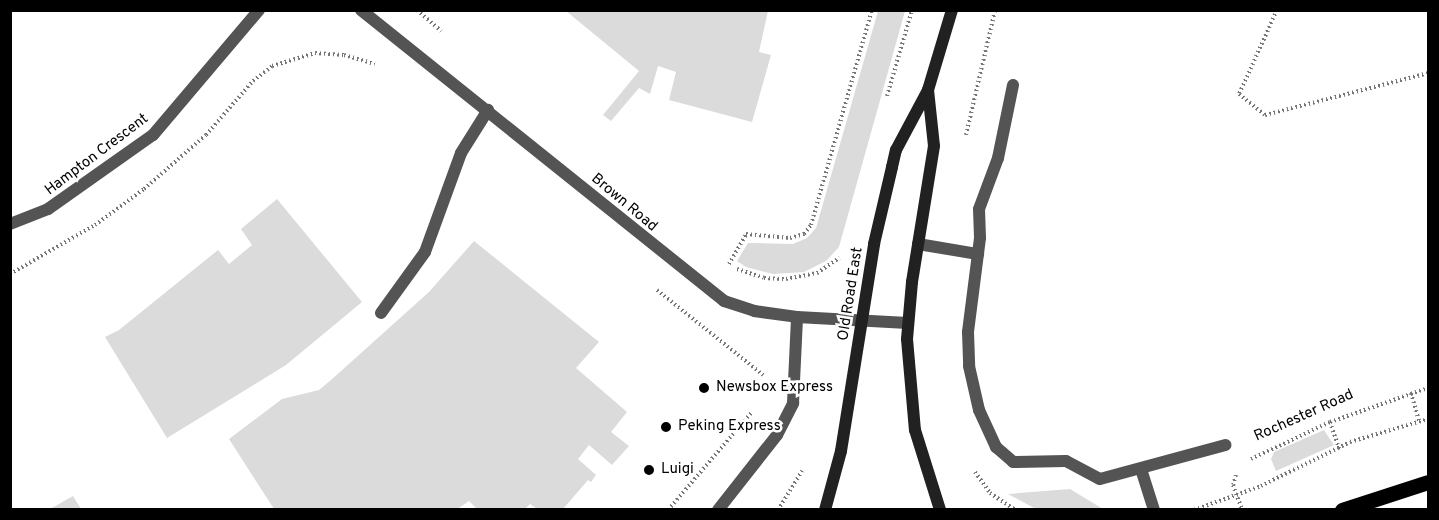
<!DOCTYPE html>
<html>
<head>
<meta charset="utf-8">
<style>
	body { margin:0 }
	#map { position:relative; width:1439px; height:520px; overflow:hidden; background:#fff; font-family:Overpass,sans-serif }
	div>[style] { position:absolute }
	.green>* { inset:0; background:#dbdbdb }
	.path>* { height:4px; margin-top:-2px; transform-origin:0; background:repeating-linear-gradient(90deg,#767676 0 1.5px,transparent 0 4.5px) }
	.lane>* { height:12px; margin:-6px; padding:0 6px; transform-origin:6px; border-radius:6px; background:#545454 }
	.street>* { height:12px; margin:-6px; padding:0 6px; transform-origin:6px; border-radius:6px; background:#545454 }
	.secondary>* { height:12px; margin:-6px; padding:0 6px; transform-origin:6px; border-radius:6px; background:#212121 }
	.primary>* { height:15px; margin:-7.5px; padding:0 7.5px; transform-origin:7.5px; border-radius:7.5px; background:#000 }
	.dots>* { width:16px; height:16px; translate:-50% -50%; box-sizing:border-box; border:3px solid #fff; border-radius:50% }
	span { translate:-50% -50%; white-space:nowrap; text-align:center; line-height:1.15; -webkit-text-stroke:5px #fff; paint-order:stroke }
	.street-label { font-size:15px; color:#000 }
	.poi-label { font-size:15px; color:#000 }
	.left { translate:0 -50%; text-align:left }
	.frame { position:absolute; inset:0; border:12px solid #000; pointer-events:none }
</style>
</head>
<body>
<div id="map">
	<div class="green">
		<div style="clip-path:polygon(566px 11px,768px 11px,759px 52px,771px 55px,752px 122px,669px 100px,676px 72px,658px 66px,650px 94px,639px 88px,611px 121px,603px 115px,639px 71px)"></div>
		<div style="clip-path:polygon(878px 11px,905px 11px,839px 247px,826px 261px,804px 272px,773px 274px,746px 267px,737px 261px,748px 243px,793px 244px,807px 238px,816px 228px)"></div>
		<div style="clip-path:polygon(277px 199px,362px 302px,286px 365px,167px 438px,105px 337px,119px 330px,218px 250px,229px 264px,252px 245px,241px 229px)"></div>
		<div style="clip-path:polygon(474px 241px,599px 342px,576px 368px,627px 412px,611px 432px,629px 446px,612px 465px,589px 445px,578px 459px,596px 475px,591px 482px,588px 480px,563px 509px,537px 509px,530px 504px,525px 509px,477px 509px,469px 501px,456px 510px,274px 509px,229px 439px,282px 399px,319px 390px,331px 380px,429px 292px)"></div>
		<div style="clip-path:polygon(1324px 430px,1334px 445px,1276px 471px,1271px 459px,1274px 452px)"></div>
		<div style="clip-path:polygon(1070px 489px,1103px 509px,1036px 509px,1008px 494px)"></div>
		<div style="clip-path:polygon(73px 496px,81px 509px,50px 509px)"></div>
	</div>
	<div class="path">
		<div style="left:417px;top:10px;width:32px;rotate:41deg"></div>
		<div style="left:1277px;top:10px;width:92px;rotate:114.3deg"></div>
		<div style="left:1239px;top:94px;width:33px;rotate:39deg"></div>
		<div style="left:1265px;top:115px;width:168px;rotate:-14.4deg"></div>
		<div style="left:887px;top:96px;width:90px;rotate:-73.8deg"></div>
		<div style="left:966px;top:135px;width:128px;rotate:-76.9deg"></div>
		<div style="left:729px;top:264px;width:34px;rotate:-60deg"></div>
		<div style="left:746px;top:234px;width:44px;rotate:5.2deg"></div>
		<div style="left:790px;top:238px;width:15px;rotate:-16deg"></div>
		<div style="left:804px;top:234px;width:11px;rotate:-52deg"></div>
		<div style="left:811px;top:225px;width:223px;rotate:-74.2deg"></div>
		<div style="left:737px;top:269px;width:28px;rotate:18deg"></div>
		<div style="left:764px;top:278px;width:22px;rotate:3deg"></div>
		<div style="left:786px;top:279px;width:32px;rotate:-11deg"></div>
		<div style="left:817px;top:273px;width:27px;rotate:-34deg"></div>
		<div style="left:10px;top:274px;width:98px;rotate:-30deg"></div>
		<div style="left:95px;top:225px;width:61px;rotate:-36.3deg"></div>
		<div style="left:144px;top:189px;width:82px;rotate:-41.1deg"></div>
		<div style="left:206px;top:135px;width:72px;rotate:-49deg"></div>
		<div style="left:253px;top:81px;width:24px;rotate:-38deg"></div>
		<div style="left:272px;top:66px;width:45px;rotate:-16.8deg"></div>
		<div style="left:315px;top:53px;width:29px;rotate:4deg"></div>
		<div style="left:344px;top:55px;width:32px;rotate:16deg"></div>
		<div style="left:657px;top:290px;width:136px;rotate:38.7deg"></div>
		<div style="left:1411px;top:393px;width:29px;rotate:74deg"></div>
		<div style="left:1330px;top:422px;width:28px;rotate:71deg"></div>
		<div style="left:1251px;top:459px;width:87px;rotate:-25.1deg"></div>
		<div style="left:1330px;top:422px;width:104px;rotate:-19.1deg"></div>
		<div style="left:975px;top:472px;width:26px;rotate:54deg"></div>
		<div style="left:990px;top:493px;width:30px;rotate:34deg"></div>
		<div style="left:1236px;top:475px;width:10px;rotate:107deg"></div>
		<div style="left:1233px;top:485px;width:27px;rotate:70deg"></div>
		<div style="left:668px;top:510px;width:129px;rotate:-49.4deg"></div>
		<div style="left:778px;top:510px;width:46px;rotate:-58.4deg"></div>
		<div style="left:1194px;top:510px;width:71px;rotate:-19.7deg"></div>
		<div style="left:1261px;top:486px;width:99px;rotate:-26.3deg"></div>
		<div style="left:1350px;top:442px;width:81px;rotate:-16.4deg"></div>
	</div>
	<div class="lane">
		<div style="left:1013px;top:85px;width:75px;rotate:101.6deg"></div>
		<div style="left:998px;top:158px;width:54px;rotate:110.4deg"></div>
		<div style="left:979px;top:209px;width:29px;rotate:88deg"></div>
		<div style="left:980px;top:238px;width:95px;rotate:97.3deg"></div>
		<div style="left:968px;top:332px;width:34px;rotate:88deg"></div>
		<div style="left:969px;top:366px;width:45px;rotate:77.2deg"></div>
		<div style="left:979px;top:410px;width:41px;rotate:65.3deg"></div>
		<div style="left:996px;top:447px;width:23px;rotate:41deg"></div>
		<div style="left:1013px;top:462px;width:53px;rotate:-1.1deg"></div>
		<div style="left:1066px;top:461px;width:38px;rotate:28deg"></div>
		<div style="left:1100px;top:479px;width:130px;rotate:-15.2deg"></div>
		<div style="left:918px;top:244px;width:61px;rotate:9.5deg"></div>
		<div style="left:381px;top:313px;width:75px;rotate:-54.2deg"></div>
		<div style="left:425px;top:252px;width:105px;rotate:-70deg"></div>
		<div style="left:461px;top:153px;width:51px;rotate:-57.9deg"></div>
		<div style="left:1141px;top:469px;width:43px;rotate:72.4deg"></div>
		<div style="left:718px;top:510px;width:95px;rotate:-51.8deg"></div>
		<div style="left:777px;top:435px;width:36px;rotate:-63deg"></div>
		<div style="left:793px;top:403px;width:86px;rotate:-87.3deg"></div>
	</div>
	<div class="street">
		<div style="left:361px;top:10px;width:465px;rotate:38.7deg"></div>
		<div style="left:724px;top:301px;width:32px;rotate:18deg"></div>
		<div style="left:754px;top:311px;width:43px;rotate:7.9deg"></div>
		<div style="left:797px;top:317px;width:111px;rotate:3.1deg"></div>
		<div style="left:10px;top:224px;width:41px;rotate:-21.5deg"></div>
		<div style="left:48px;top:209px;width:128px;rotate:-35.2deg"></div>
		<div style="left:153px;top:135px;width:164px;rotate:-49.7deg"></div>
	</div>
	<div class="secondary">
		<div style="left:928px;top:90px;width:56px;rotate:83.9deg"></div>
		<div style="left:934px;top:146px;width:138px;rotate:99.2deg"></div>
		<div style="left:912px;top:282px;width:57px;rotate:95deg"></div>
		<div style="left:907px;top:339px;width:91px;rotate:85deg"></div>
		<div style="left:915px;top:430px;width:84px;rotate:72.6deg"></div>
		<div style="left:825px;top:510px;width:61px;rotate:-74.8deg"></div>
		<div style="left:841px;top:451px;width:210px;rotate:-80.9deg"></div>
		<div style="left:874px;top:244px;width:79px;rotate:-76.8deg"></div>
		<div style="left:892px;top:167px;width:17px;rotate:-77deg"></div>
		<div style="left:896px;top:150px;width:68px;rotate:-61.9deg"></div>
		<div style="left:928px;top:90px;width:84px;rotate:-73.3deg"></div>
	</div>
	<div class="primary">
		<div style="left:1342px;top:510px;width:90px;rotate:-18deg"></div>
	</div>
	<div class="dots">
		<div style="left:704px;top:388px;background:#000"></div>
		<div style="left:666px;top:427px;background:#000"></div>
		<div style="left:649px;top:470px;background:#000"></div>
	</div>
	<div class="street-label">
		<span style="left:97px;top:155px;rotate:-37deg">Hampton Crescent</span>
		<span style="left:624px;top:203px;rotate:40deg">Brown Road</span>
		<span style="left:851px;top:294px;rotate:-81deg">Old Road East</span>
		<span style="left:1304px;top:416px;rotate:-24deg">Rochester Road</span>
	</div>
	<div class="poi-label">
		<span class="left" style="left:716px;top:388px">Newsbox Express</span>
		<span class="left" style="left:678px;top:427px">Peking Express</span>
		<span class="left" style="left:661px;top:470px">Luigi</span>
	</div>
	<div class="frame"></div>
</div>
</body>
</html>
